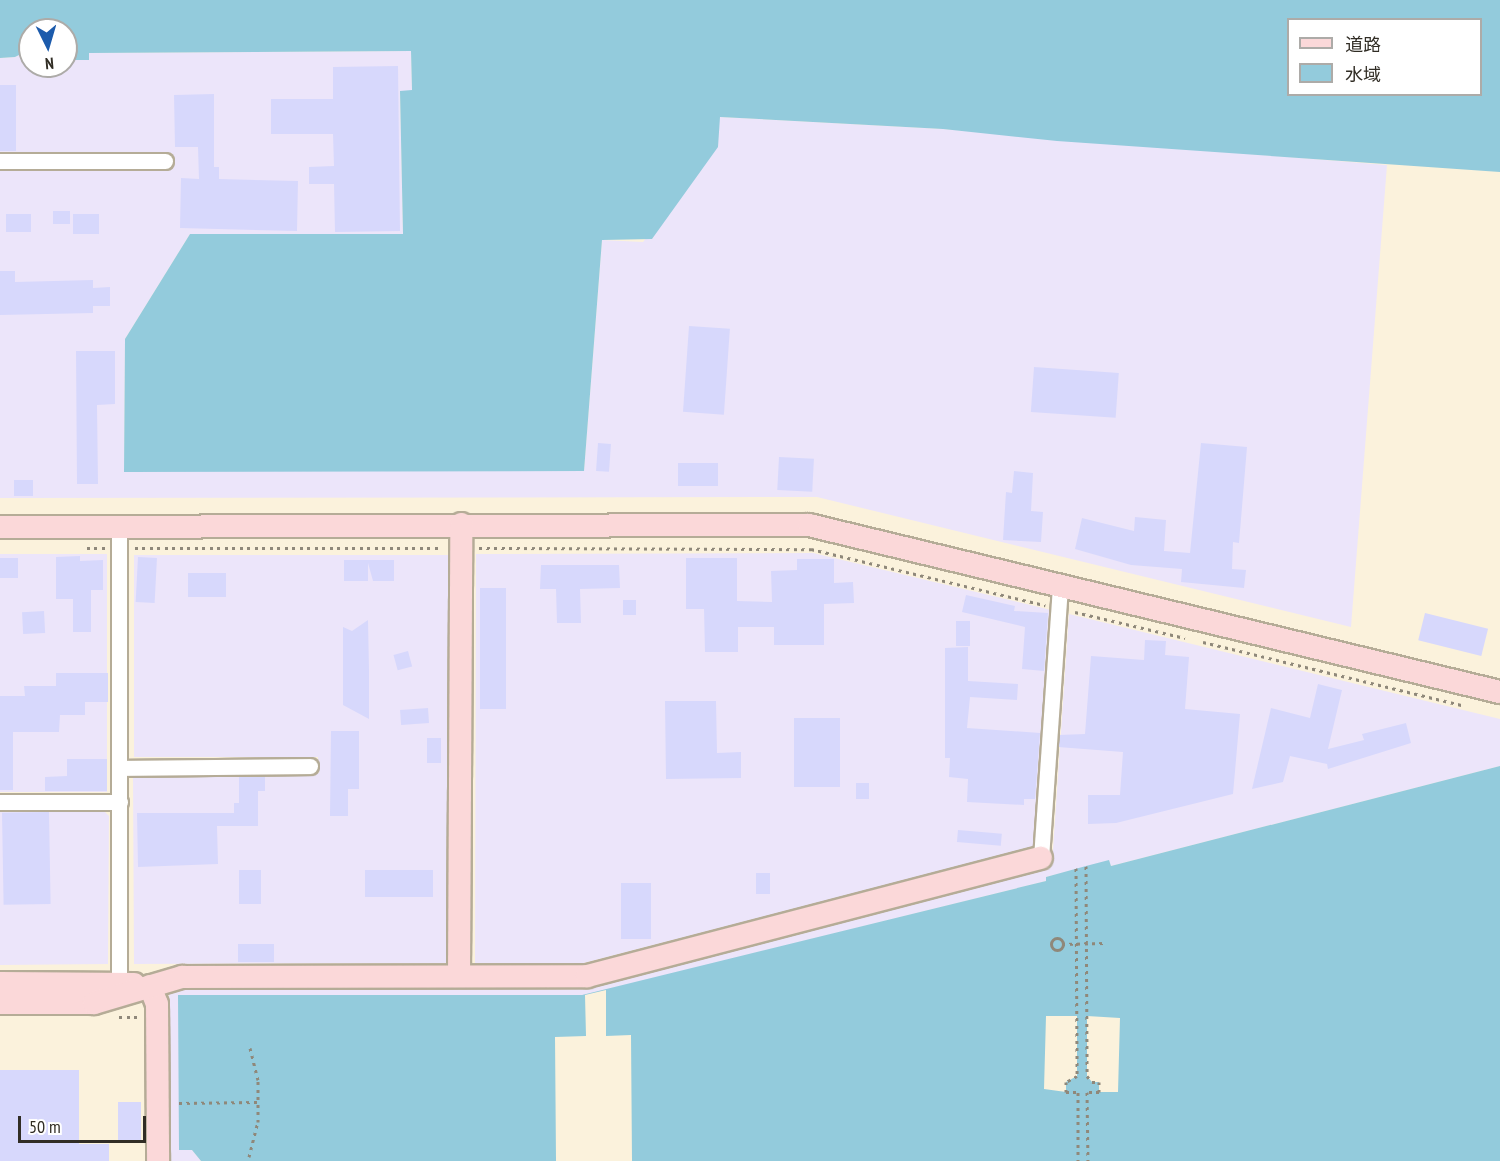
<!DOCTYPE html>
<html>
<head>
<meta charset="utf-8">
<style>
	body { margin:0 }
	#map { position:relative; width:1500px; height:1161px; overflow:hidden; background:#fbf2dc; font-family:"PT Sans Narrow","Noto Sans JP",sans-serif }
	div>[style] { position:absolute }
	.industrial>* { inset:0; background:#ece5fa; transform-origin:0 0 }
	.water>* { inset:0; background:#93cbdc }
	.pier>* { inset:0; background:#fbf2dc }
	.building>* { inset:0; background:#d7d8fc; transform-origin:0 0 }
	.path>* { height:3px; margin-top:-1.5px; transform-origin:0; background:repeating-linear-gradient(90deg,#8f887a 0 3px,transparent 0 7.5px) }
	.path>.ring { margin:-1.5px; padding:0; box-sizing:content-box; background:none; border:3px solid #8f887a; border-radius:50% }
	.roads { filter:drop-shadow(2px 0 #b5ac97) drop-shadow(-2px 0 #b5ac97) drop-shadow(0 2px #b5ac97) drop-shadow(0 -2px #b5ac97) }
	.street>* { height:15px; margin:-7.5px; padding:0 7.5px; transform-origin:7.5px; border-radius:7.5px; background:#fff }
	.secondary>* { height:22px; margin:-11px; padding:0 11px; transform-origin:11px; border-radius:11px; background:#fbd8d9 }
	span { translate:-50% -50%; white-space:nowrap; text-align:center; line-height:1.15; -webkit-text-stroke:6px #fff; paint-order:stroke }
	.legend { position:absolute; left:1287px; top:18px; width:195px; height:78px; box-sizing:border-box; background:#fff; border:2px solid #adaba8; margin:0; padding:8px 10px; list-style:none; font-size:18px; color:#312d25 }
	.legend li { display:flex; align-items:center; gap:12px; height:30px }
	.legend b { width:30px; border:2px solid #adaba8 }
	.north { position:absolute; left:18px; top:18px; width:60px; height:60px; box-sizing:border-box; background:#fff; border:2px solid #adaba8; border-radius:50%; rotate:175deg; font-size:16px; font-weight:700; line-height:24px; text-align:center; color:#312d25 }
	.north::after { content:''; display:block; margin:auto; width:21px; height:27px; background:#1c5bac; clip-path:polygon(50% 0,100% 100%,50% 72%,0 100%) }
	.scale { position:absolute; left:18px; top:1116px; width:128px; height:27px; box-sizing:border-box; border:3px solid #312d25; border-top:0; padding-left:8px; font-size:18px; line-height:21px; white-space:nowrap; color:#312d25; -webkit-text-stroke:4px #fff; paint-order:stroke }
</style>
</head>
<body>
<div id="map">
	<div class="industrial">
		<div style="clip-path:polygon(411px 51px,412px 91px,400px 91px,403px 235px,190px 234px,125px 339px,124px 471px,584px 471px,602px 240px,643px 242px,648px 236px,652px 239px,720px 117px,943px 129px,1387px 165px,1351px 627px,817px 497px,0 498px,0 169px,172px 168px,172px 153px,0 153px,0 58px,15px 57px,24px 52px,24px 60px,30px 61px,30px 66px,66px 66px,66px 60px,89px 60px,89px 53px)"></div>
		<div style="clip-path:polygon(813px 553px,1051px 610px,1034px 847px,580px 964px,475px 963px,476px 554px)"></div>
		<div style="left:0;top:554px;width:107px;height:238px"></div>
		<div style="clip-path:polygon(134px 555px,448px 555px,448px 963px,134px 964px,133px 775px,319px 773px,318px 757px,134px 757px)"></div>
		<div style="clip-path:polygon(1069px 614px,1500px 719px,1500px 766px,1111px 866px,1109px 861px,1046px 877px,1046px 881px,585px 995px,179px 995px,179px 1150px,192px 1150px,201px 1161px,171px 1161px,169px 986px,585px 984px,1052px 864px)"></div>
		<div style="clip-path:polygon(103px 810px,109px 816px,108px 964px,0 965px,0 811px)"></div>
	</div>
	<div class="water">
		<div style="clip-path:polygon(evenodd,0 0,1500px 0,1500px 172px,1057px 141px,943px 129px,720px 117px,718px 147px,652px 239px,602px 240px,584px 471px,124px 472px,125px 339px,190px 234px,403px 234px,400px 91px,412px 90px,411px 51px,89px 53px,89px 60px,66px 60px,66px 30px,30px 30px,30px 61px,24px 61px,23px 53px,15px 57px,0 58px,0 0,1288px 20px,1480px 20px,1480px 94px,1288px 94px,1288px 20px)"></div>
		<div style="clip-path:polygon(1500px 766px,1500px 1161px,201px 1161px,192px 1150px,179px 1150px,178px 995px,582px 995px,1046px 881px,1046px 877px,1086px 866px,1109px 860px,1111px 866px)"></div>
	</div>
	<div class="pier">
		<div style="clip-path:polygon(606px 990px,606px 1036px,631px 1035px,632px 1161px,556px 1161px,555px 1037px,586px 1036px,585px 995px)"></div>
		<div style="clip-path:polygon(1046px 1016px,1077px 1016px,1077px 1076px,1066px 1082px,1066px 1092px,1044px 1089px)"></div>
		<div style="clip-path:polygon(1087px 1016px,1120px 1018px,1118px 1092px,1099px 1092px,1099px 1082px,1092px 1082px,1087px 1076px)"></div>
	</div>
	<div class="building">
		<div style="clip-path:polygon(398px 66px,400px 231px,335px 232px,334px 184px,309px 184px,309px 167px,334px 166px,333px 134px,271px 134px,271px 99px,333px 99px,333px 67px)"></div>
		<div style="left:0;top:85px;width:16px;height:66px"></div>
		<div style="clip-path:polygon(214px 94px,214px 167px,219px 167px,219px 179px,298px 181px,297px 231px,180px 228px,181px 178px,199px 179px,198px 147px,175px 147px,174px 95px)"></div>
		<div style="left:53px;top:211px;width:17px;height:13px"></div>
		<div style="left:6px;top:214px;width:25px;height:18px"></div>
		<div style="left:73px;top:214px;width:26px;height:20px"></div>
		<div style="clip-path:polygon(0 271px,15px 271px,15px 282px,93px 280px,93px 288px,110px 287px,110px 306px,93px 306px,93px 313px,0 315px)"></div>
		<div style="left:689px;top:326px;width:41px;height:86px;rotate:4deg"></div>
		<div style="clip-path:polygon(76px 351px,115px 351px,115px 404px,97px 405px,98px 484px,77px 484px)"></div>
		<div style="left:1034px;top:367px;width:85px;height:45px;rotate:4deg"></div>
		<div style="left:598px;top:443px;width:13px;height:28px;rotate:4deg"></div>
		<div style="clip-path:polygon(1201px 443px,1247px 447px,1239px 543px,1233px 542px,1232px 569px,1246px 570px,1244px 588px,1181px 582px,1182px 569px,1131px 565px,1075px 549px,1082px 518px,1134px 531px,1135px 517px,1166px 520px,1164px 551px,1190px 553px)"></div>
		<div style="left:779px;top:457px;width:35px;height:33px;rotate:3deg"></div>
		<div style="left:718px;top:463px;width:23px;height:40px;rotate:90deg"></div>
		<div style="clip-path:polygon(1014px 471px,1033px 473px,1031px 511px,1043px 512px,1041px 542px,1003px 540px,1006px 492px,1012px 493px)"></div>
		<div style="left:33px;top:480px;width:16px;height:19px;rotate:90deg"></div>
		<div style="clip-path:polygon(80px 556px,80px 561px,103px 560px,103px 590px,91px 590px,91px 632px,73px 632px,73px 599px,56px 599px,56px 557px)"></div>
		<div style="left:138px;top:557px;width:19px;height:45px;rotate:3deg"></div>
		<div style="left:0;top:558px;width:18px;height:20px"></div>
		<div style="clip-path:polygon(686px 558px,737px 558px,737px 601px,772px 602px,771px 571px,797px 570px,797px 559px,834px 559px,834px 583px,853px 582px,854px 603px,824px 604px,824px 645px,774px 645px,774px 627px,738px 627px,738px 652px,705px 652px,704px 609px,686px 609px)"></div>
		<div style="clip-path:polygon(344px 560px,394px 560px,394px 581px,373px 581px,368px 563px,368px 581px,344px 581px)"></div>
		<div style="clip-path:polygon(541px 565px,619px 565px,620px 588px,580px 589px,581px 623px,557px 623px,556px 589px,540px 589px)"></div>
		<div style="left:226px;top:573px;width:24px;height:38px;rotate:90deg"></div>
		<div style="left:480px;top:588px;width:26px;height:121px"></div>
		<div style="clip-path:polygon(966px 595px,1015px 606px,1014px 611px,1048px 613px,1044px 671px,1022px 669px,1025px 627px,962px 612px)"></div>
		<div style="left:623px;top:600px;width:13px;height:15px"></div>
		<div style="left:44px;top:611px;width:22px;height:22px;rotate:87deg"></div>
		<div style="left:1425px;top:613px;width:65px;height:28px;rotate:14deg"></div>
		<div style="clip-path:polygon(368px 620px,369px 670px,369px 719px,343px 705px,343px 627px,352px 631px)"></div>
		<div style="left:956px;top:621px;width:14px;height:25px"></div>
		<div style="clip-path:polygon(1145px 640px,1166px 641px,1165px 655px,1189px 657px,1185px 709px,1240px 714px,1233px 794px,1116px 823px,1088px 824px,1088px 795px,1120px 795px,1123px 752px,1058px 747px,1059px 735px,1085px 734px,1091px 656px,1144px 660px)"></div>
		<div style="clip-path:polygon(968px 647px,968px 681px,1018px 684px,1017px 700px,970px 697px,967px 728px,1040px 733px,1035px 799px,1024px 799px,1024px 805px,967px 802px,968px 779px,949px 777px,950px 758px,945px 758px,945px 648px)"></div>
		<div style="left:408px;top:651px;width:16px;height:15px;rotate:75deg"></div>
		<div style="clip-path:polygon(56px 673px,108px 673px,108px 702px,85px 702px,85px 715px,60px 715px,59px 732px,13px 732px,13px 790px,0 790px,0 696px,25px 696px,24px 686px,56px 686px)"></div>
		<div style="clip-path:polygon(1318px 684px,1342px 690px,1328px 749px,1364px 740px,1362px 734px,1406px 723px,1411px 743px,1328px 769px,1327px 764px,1290px 756px,1283px 782px,1252px 789px,1271px 708px,1310px 718px)"></div>
		<div style="clip-path:polygon(665px 701px,716px 701px,717px 753px,741px 752px,741px 778px,666px 779px)"></div>
		<div style="left:428px;top:708px;width:15px;height:28px;rotate:86deg"></div>
		<div style="left:794px;top:718px;width:46px;height:69px"></div>
		<div style="clip-path:polygon(331px 731px,359px 731px,359px 789px,348px 789px,348px 816px,330px 816px)"></div>
		<div style="left:427px;top:738px;width:14px;height:25px"></div>
		<div style="clip-path:polygon(67px 759px,107px 759px,107px 791px,45px 791px,45px 777px,67px 776px)"></div>
		<div style="clip-path:polygon(265px 776px,265px 791px,258px 791px,258px 826px,217px 826px,218px 864px,138px 867px,137px 813px,234px 813px,234px 803px,239px 803px,239px 777px)"></div>
		<div style="left:856px;top:783px;width:13px;height:16px"></div>
		<div style="left:49px;top:812px;width:92px;height:47px;rotate:89deg"></div>
		<div style="left:958px;top:830px;width:44px;height:12px;rotate:5deg"></div>
		<div style="left:239px;top:870px;width:22px;height:34px"></div>
		<div style="left:365px;top:870px;width:68px;height:27px"></div>
		<div style="left:756px;top:873px;width:14px;height:21px"></div>
		<div style="left:621px;top:883px;width:30px;height:56px"></div>
		<div style="left:238px;top:944px;width:36px;height:18px"></div>
		<div style="clip-path:polygon(0 1070px,79px 1070px,79px 1144px,109px 1144px,109px 1161px,0 1161px)"></div>
		<div style="left:118px;top:1102px;width:23px;height:41px"></div>
	</div>
	<div class="path">
		<div style="left:87px;top:548px;width:18px"></div>
		<div style="left:135px;top:548px;width:306px"></div>
		<div style="left:479px;top:548px;width:332px;rotate:0.2deg"></div>
		<div style="left:811px;top:549px;width:241px;rotate:13.5deg"></div>
		<div style="left:1075px;top:612px;width:113px;rotate:13.3deg"></div>
		<div style="left:1203px;top:642px;width:267px;rotate:13.7deg"></div>
		<div style="left:1086px;top:866px;width:210px;rotate:89.7deg"></div>
		<div style="left:1087px;top:1076px;width:8px;rotate:50deg"></div>
		<div style="left:1092px;top:1082px;width:7px"></div>
		<div style="left:1099px;top:1082px;width:10px;rotate:90deg"></div>
		<div style="left:1099px;top:1092px;width:12px;rotate:180deg"></div>
		<div style="left:1087px;top:1092px;width:69px;rotate:89.2deg"></div>
		<div style="left:1076px;top:868px;width:208px;rotate:89.7deg"></div>
		<div style="left:1077px;top:1076px;width:13px;rotate:151deg"></div>
		<div style="left:1066px;top:1082px;width:10px;rotate:90deg"></div>
		<div style="left:1066px;top:1092px;width:12px"></div>
		<div style="left:1078px;top:1092px;width:69px;rotate:90deg"></div>
		<div class="ring" style="left:1051px;top:938px;width:9px;height:9px"></div>
		<div style="left:1062px;top:944px;width:43px;rotate:-1.3deg"></div>
		<div style="left:119px;top:1017px;width:20px"></div>
		<div style="left:179px;top:1103px;width:79px;rotate:-0.7deg"></div>
		<div style="left:249px;top:1157px;width:36px;rotate:-76deg"></div>
		<div style="left:258px;top:1122px;width:42px;rotate:-90deg"></div>
		<div style="left:258px;top:1080px;width:33px;rotate:-104deg"></div>
	</div>
	<div class="roads">
		<div class="street">
			<div style="left:0;top:161px;width:165px"></div>
			<div style="left:119px;top:526px;width:457px;rotate:90deg"></div>
			<div style="left:120px;top:768px;width:190px;rotate:-0.6deg"></div>
			<div style="left:0;top:802px;width:120px"></div>
			<div style="left:1041px;top:858px;width:274px;rotate:-86deg"></div>
		</div>
		<div class="secondary">
			<div style="left:0;top:527px;width:809px;rotate:-0.14deg"></div>
			<div style="left:809px;top:525px;width:711px;rotate:13.59deg"></div>
			<div style="left:459px;top:975px;width:451px;rotate:-89.7deg"></div>
			<div style="left:0;top:983px;width:134px;rotate:0.4deg"></div>
			<div style="left:150px;top:986px;width:19px;rotate:69deg"></div>
			<div style="left:157px;top:1004px;width:157px;rotate:89.6deg"></div>
			<div style="left:0;top:1003px;width:94px"></div>
			<div style="left:94px;top:1003px;width:92px;rotate:-16.5deg"></div>
			<div style="left:182px;top:977px;width:405px;rotate:-0.1deg"></div>
			<div style="left:587px;top:976px;width:469px;rotate:-14.6deg"></div>
		</div>
	</div>
	<ul class="legend">
	<li><b style="height:8px;background:#fbd8d9"></b>道路</li>
	<li><b style="height:16px;background:#93cbdc"></b>水域</li>
	</ul>
	<div class="north">N</div>
	<div class="scale">50 m</div>
</div>
</body>
</html>
